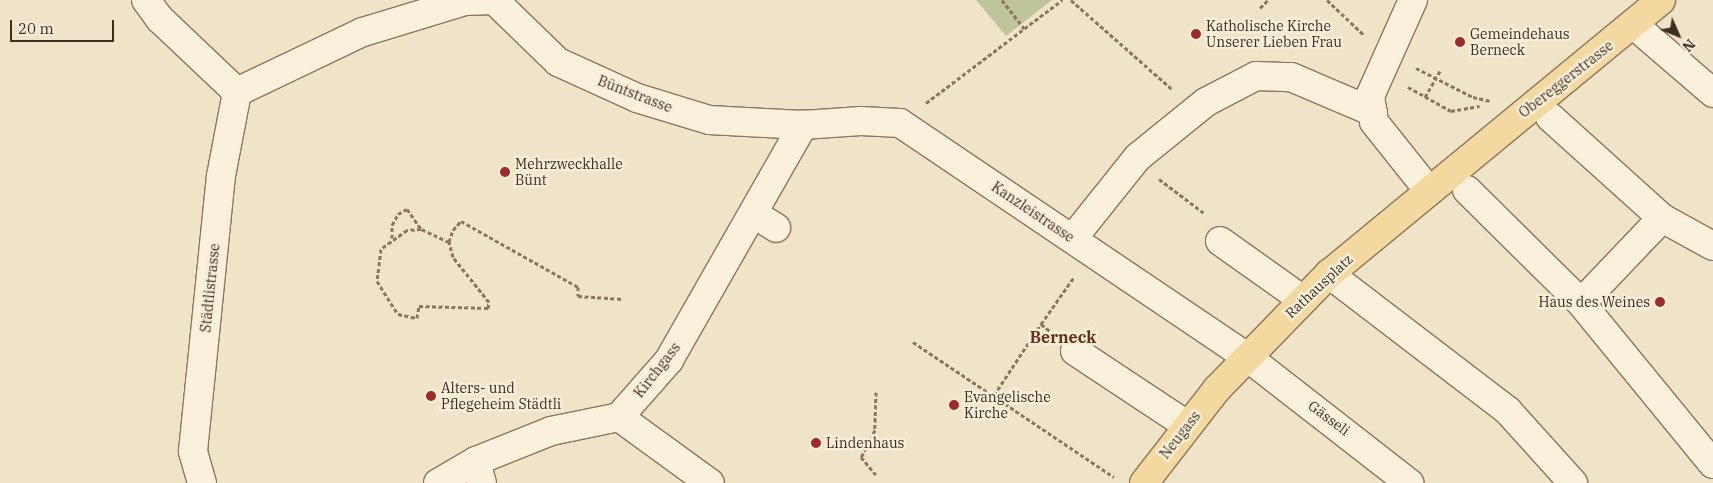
<!DOCTYPE html>
<html>
<head>
<meta charset="utf-8">
<style>
	body { margin:0 }
	#map { position:relative; width:1713px; height:483px; overflow:hidden; background:#f0e4c8; font-family:"IBM Plex Serif",serif }
	div>[style] { position:absolute }
	.cemetery>* { inset:0; background:#bfc49a }
	.path>* { height:3px; margin-top:-1.5px; transform-origin:0; background:repeating-linear-gradient(90deg,#8d765c 0 4px,transparent 0 6.5px) }
	.roads { filter:drop-shadow(1px 0 #8d765c) drop-shadow(-1px 0 #8d765c) drop-shadow(0 1px #8d765c) drop-shadow(0 -1px #8d765c) }
	.minor>* { height:28px; margin:-14px; padding:0 14px; transform-origin:14px; border-radius:14px; background:#faf1dc }
	.major>* { height:28px; margin:-14px; padding:0 14px; transform-origin:14px; border-radius:14px; background:#f3d9a0 }
	.dots>* { width:14px; height:14px; translate:-50% -50%; box-sizing:border-box; border:2px solid #f7eed8; border-radius:50% }
	span { translate:-50% -50%; white-space:nowrap; text-align:center; line-height:1.15; -webkit-text-stroke:5px #f7eed8; paint-order:stroke }
	.poi-label { font-size:14px; color:#3d2e20 }
	.left { translate:0 -50%; text-align:left }
	.right { translate:-100% -50%; text-align:right }
	.street-label { font-size:14px; color:#3d2e20 }
	.quarter-label { font-size:16px; color:#6b2e1e; font-weight:700 }
	.north { position:absolute; left:1653px; top:10px; width:50px; height:50px; -webkit-text-stroke:4px #f7eed8; paint-order:stroke; rotate:134deg; font-size:14px; font-weight:700; line-height:20px; text-align:center; color:#3d2e20 }
	.north::after { content:''; display:block; margin:auto; width:18px; height:22px; background:#3d2e20; clip-path:polygon(50% 0,100% 100%,50% 72%,0 100%) }
	.scale { position:absolute; left:10px; top:20px; width:104px; height:22px; box-sizing:border-box; border:2px solid #3d2e20; border-top:0; padding-left:6px; font-size:15px; line-height:18px; white-space:nowrap; color:#3d2e20; -webkit-text-stroke:4px #f7eed8; paint-order:stroke }
</style>
</head>
<body>
<div id="map">
	<div class="cemetery">
		<div style="clip-path:polygon(976px 0,1052px 0,1006px 36px)"></div>
	</div>
	<div class="path">
		<div style="left:1002px;top:0;width:37px;rotate:52deg"></div>
		<div style="left:1071px;top:0;width:135px;rotate:41.4deg"></div>
		<div style="left:1327px;top:0;width:50px;rotate:43.4deg"></div>
		<div style="left:1260px;top:8px;width:11px;rotate:-45deg"></div>
		<div style="left:1416px;top:68px;width:64px;rotate:27deg"></div>
		<div style="left:1473px;top:97px;width:17px;rotate:13deg"></div>
		<div style="left:1408px;top:87px;width:49px;rotate:29.2deg"></div>
		<div style="left:1451px;top:111px;width:29px;rotate:-10deg"></div>
		<div style="left:1425px;top:97px;width:30px;rotate:-60deg"></div>
		<div style="left:926px;top:103px;width:171px;rotate:-37.1deg"></div>
		<div style="left:1159px;top:179px;width:56px;rotate:37.1deg"></div>
		<div style="left:392px;top:238px;width:13px;rotate:-90deg"></div>
		<div style="left:392px;top:225px;width:13px;rotate:-61deg"></div>
		<div style="left:398px;top:214px;width:10px;rotate:-29deg"></div>
		<div style="left:407px;top:209px;width:24px;rotate:55deg"></div>
		<div style="left:449px;top:242px;width:31px;rotate:-155deg"></div>
		<div style="left:421px;top:229px;width:14px;rotate:176deg"></div>
		<div style="left:407px;top:230px;width:32px;rotate:144deg"></div>
		<div style="left:381px;top:249px;width:32px;rotate:97deg"></div>
		<div style="left:377px;top:281px;width:39px;rotate:58deg"></div>
		<div style="left:398px;top:314px;width:19px;rotate:12deg"></div>
		<div style="left:417px;top:318px;width:12px;rotate:-81deg"></div>
		<div style="left:419px;top:306px;width:69px;rotate:1.7deg"></div>
		<div style="left:488px;top:308px;width:6px;rotate:-81deg"></div>
		<div style="left:489px;top:302px;width:58px;rotate:-128.7deg"></div>
		<div style="left:453px;top:257px;width:16px;rotate:-105deg"></div>
		<div style="left:449px;top:242px;width:13px;rotate:-72deg"></div>
		<div style="left:453px;top:230px;width:12px;rotate:-48deg"></div>
		<div style="left:461px;top:221px;width:134px;rotate:29.4deg"></div>
		<div style="left:578px;top:287px;width:9px;rotate:90deg"></div>
		<div style="left:578px;top:296px;width:45px;rotate:3.8deg"></div>
		<div style="left:1041px;top:324px;width:57px;rotate:-54.9deg"></div>
		<div style="left:913px;top:342px;width:242px;rotate:33.9deg"></div>
		<div style="left:876px;top:392px;width:38px;rotate:92deg"></div>
		<div style="left:875px;top:430px;width:30px;rotate:117deg"></div>
		<div style="left:861px;top:457px;width:23px;rotate:50deg"></div>
		<div style="left:994px;top:395px;width:85px;rotate:-56.5deg"></div>
		<div style="left:1041px;top:324px;width:13px;rotate:39deg"></div>
	</div>
	<div class="roads">
		<div class="minor">
			<div style="left:146px;top:0;width:24px;rotate:54deg"></div>
			<div style="left:160px;top:19px;width:106px;rotate:43.5deg"></div>
			<div style="left:494px;top:0;width:89px;rotate:44.1deg"></div>
			<div style="left:558px;top:62px;width:87px;rotate:24.5deg"></div>
			<div style="left:637px;top:98px;width:75px;rotate:17deg"></div>
			<div style="left:709px;top:120px;width:94px;rotate:3deg"></div>
			<div style="left:803px;top:125px;width:58px;rotate:-3.9deg"></div>
			<div style="left:861px;top:121px;width:39px;rotate:3deg"></div>
			<div style="left:900px;top:123px;width:417px;rotate:34deg"></div>
			<div style="left:1246px;top:356px;width:207px;rotate:37.9deg"></div>
			<div style="left:1413px;top:0;width:105px;rotate:114.1deg"></div>
			<div style="left:1370px;top:96px;width:26px;rotate:81deg"></div>
			<div style="left:1374px;top:122px;width:88px;rotate:51.4deg"></div>
			<div style="left:1634px;top:25px;width:104px;rotate:40.7deg"></div>
			<div style="left:237px;top:92px;width:140px;rotate:-25.5deg"></div>
			<div style="left:363px;top:32px;width:107px;rotate:-16.9deg"></div>
			<div style="left:465px;top:1px;width:29px;rotate:-2deg"></div>
			<div style="left:1550px;top:117px;width:151px;rotate:42deg"></div>
			<div style="left:1662px;top:218px;width:117px;rotate:133.6deg"></div>
			<div style="left:1467px;top:190px;width:161px;rotate:44.7deg"></div>
			<div style="left:1581px;top:303px;width:208px;rotate:50.7deg"></div>
			<div style="left:754px;top:214px;width:26px;rotate:32deg"></div>
			<div style="left:1662px;top:218px;width:58px;rotate:28.8deg"></div>
			<div style="left:1073px;top:238px;width:104px;rotate:-51.3deg"></div>
			<div style="left:1138px;top:157px;width:87px;rotate:-39deg"></div>
			<div style="left:1206px;top:102px;width:56px;rotate:-27.5deg"></div>
			<div style="left:1256px;top:76px;width:35px;rotate:2deg"></div>
			<div style="left:1291px;top:77px;width:89px;rotate:23.1deg"></div>
			<div style="left:1220px;top:241px;width:102px;rotate:35.4deg"></div>
			<div style="left:1329px;top:274px;width:225px;rotate:37.4deg"></div>
			<div style="left:1508px;top:411px;width:97px;rotate:47.9deg"></div>
			<div style="left:1075px;top:351px;width:134px;rotate:33.5deg"></div>
			<div style="left:619px;top:417px;width:112px;rotate:36deg"></div>
			<div style="left:476px;top:461px;width:23px;rotate:75deg"></div>
			<div style="left:202px;top:483px;width:33px;rotate:-106deg"></div>
			<div style="left:193px;top:451px;width:276px;rotate:-84.2deg"></div>
			<div style="left:221px;top:176px;width:86px;rotate:-79.2deg"></div>
			<div style="left:438px;top:483px;width:44px;rotate:-30.1deg"></div>
			<div style="left:476px;top:461px;width:81px;rotate:-21.8deg"></div>
			<div style="left:551px;top:431px;width:69px;rotate:-11.6deg"></div>
			<div style="left:619px;top:417px;width:76px;rotate:-48.7deg"></div>
			<div style="left:669px;top:360px;width:271px;rotate:-60.3deg"></div>
		</div>
		<div class="major">
			<div style="left:1144px;top:483px;width:119px;rotate:-52.2deg"></div>
			<div style="left:1217px;top:389px;width:161px;rotate:-45.8deg"></div>
			<div style="left:1329px;top:274px;width:430px;rotate:-39.5deg"></div>
		</div>
	</div>
	<div class="dots">
		<div style="left:1196px;top:34px;background:#9e2a2b"></div>
		<div style="left:1460px;top:42px;background:#9e2a2b"></div>
		<div style="left:505px;top:172px;background:#9e2a2b"></div>
		<div style="left:1660px;top:302px;background:#9e2a2b"></div>
		<div style="left:431px;top:396px;background:#9e2a2b"></div>
		<div style="left:954px;top:405px;background:#9e2a2b"></div>
		<div style="left:816px;top:443px;background:#9e2a2b"></div>
	</div>
	<div class="poi-label">
		<span class="left" style="left:1206px;top:34px">Katholische Kirche<br>Unserer Lieben Frau</span>
		<span class="left" style="left:1470px;top:42px">Gemeindehaus<br>Berneck</span>
		<span class="left" style="left:515px;top:172px">Mehrzweckhalle<br>Bünt</span>
		<span class="right" style="left:1650px;top:302px">Haus des Weines</span>
		<span class="left" style="left:441px;top:396px">Alters- und<br>Pflegeheim Städtli</span>
		<span class="left" style="left:964px;top:405px">Evangelische<br>Kirche</span>
		<span class="left" style="left:826px;top:443px">Lindenhaus</span>
	</div>
	<div class="street-label">
		<span style="left:1566px;top:79px;rotate:-38deg">Obereggerstrasse</span>
		<span style="left:635px;top:94px;rotate:21deg">Büntstrasse</span>
		<span style="left:1033px;top:212px;rotate:34deg">Kanzleistrasse</span>
		<span style="left:1319px;top:286px;rotate:-43deg">Rathausplatz</span>
		<span style="left:210px;top:288px;rotate:-84deg">Städtlistrasse</span>
		<span style="left:657px;top:370px;rotate:-52deg">Kirchgass</span>
		<span style="left:1329px;top:418px;rotate:37deg">Gässeli</span>
		<span style="left:1180px;top:435px;rotate:-52deg">Neugass</span>
	</div>
	<div class="quarter-label">
		<span style="left:1063px;top:337px">Berneck</span>
	</div>
	<div class="north">N</div>
	<div class="scale">20 m</div>
</div>
</body>
</html>
